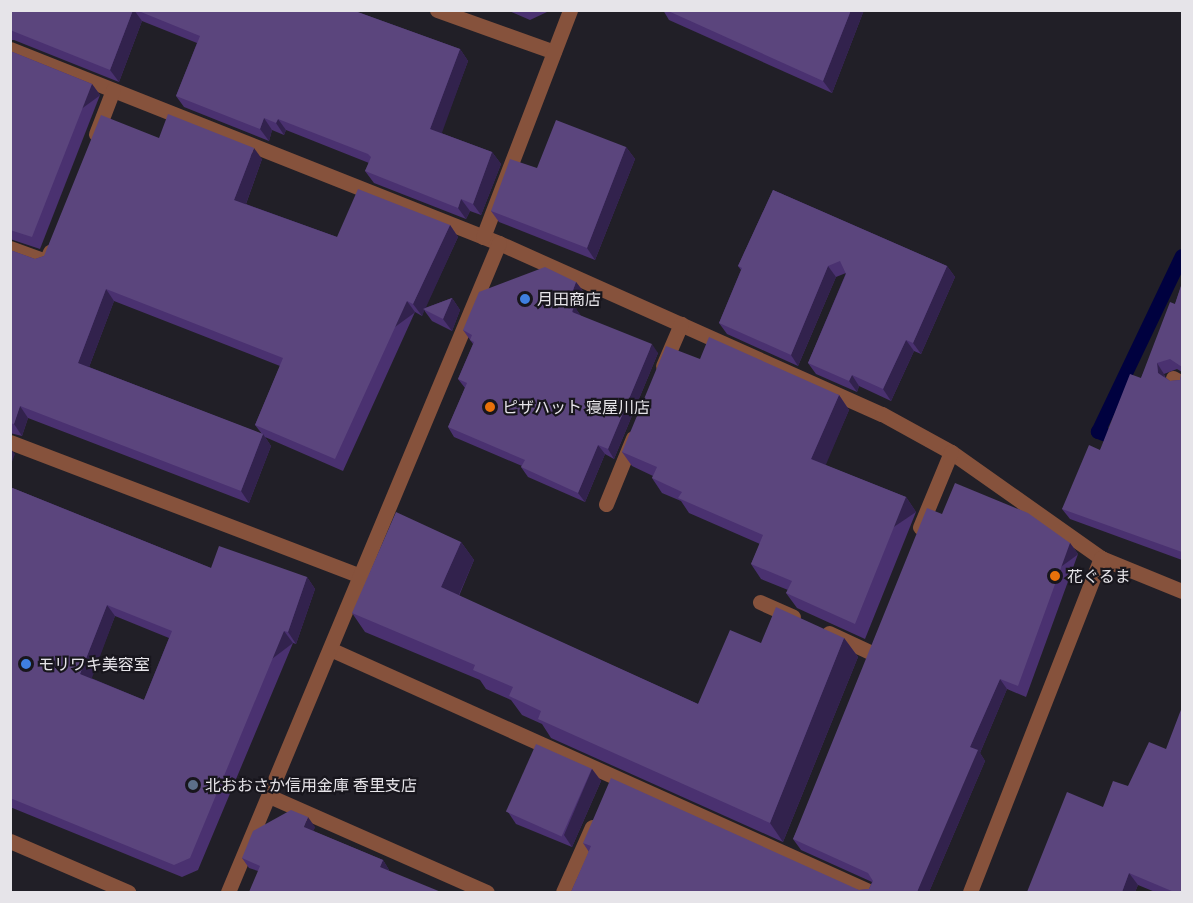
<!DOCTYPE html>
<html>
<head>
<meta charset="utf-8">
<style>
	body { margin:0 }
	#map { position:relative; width:1193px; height:903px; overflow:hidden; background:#211f27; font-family:Lato,"Noto Sans JP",sans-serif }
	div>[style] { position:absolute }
	.stream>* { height:14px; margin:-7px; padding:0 7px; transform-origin:7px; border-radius:7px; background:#00013f }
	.minor>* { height:15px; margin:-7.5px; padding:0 7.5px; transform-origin:7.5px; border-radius:7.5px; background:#86523c }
	.wall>* { inset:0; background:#4a3170 }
	.shaded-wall>* { inset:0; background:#32224d; transform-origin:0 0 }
	.building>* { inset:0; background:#5b457d; transform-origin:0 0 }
	.dots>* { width:16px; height:16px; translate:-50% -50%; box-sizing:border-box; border:3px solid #18161d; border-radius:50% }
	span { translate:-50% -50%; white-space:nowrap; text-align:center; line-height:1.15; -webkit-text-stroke:4.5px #18161d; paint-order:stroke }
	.poi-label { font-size:16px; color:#e6e4e9 }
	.left { translate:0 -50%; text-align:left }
	.frame { position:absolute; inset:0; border:12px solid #e6e4e9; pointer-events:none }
</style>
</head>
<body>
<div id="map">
	<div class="stream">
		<div style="left:1122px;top:441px;width:26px;rotate:-159deg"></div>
		<div style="left:1098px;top:432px;width:195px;rotate:-64.5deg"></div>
	</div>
	<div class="minor">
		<div style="left:437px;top:10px;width:124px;rotate:19.7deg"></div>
		<div style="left:10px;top:49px;width:526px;rotate:21.64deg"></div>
		<div style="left:499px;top:243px;width:419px;rotate:24.1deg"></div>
		<div style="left:882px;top:414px;width:79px;rotate:28.8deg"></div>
		<div style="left:951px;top:452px;width:184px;rotate:35.2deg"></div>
		<div style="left:1101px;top:558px;width:87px;rotate:22.2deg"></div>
		<div style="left:96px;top:134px;width:47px;rotate:-68.9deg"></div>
		<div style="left:483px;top:237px;width:243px;rotate:-69deg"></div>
		<div style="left:10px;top:248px;width:38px;rotate:20deg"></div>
		<div style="left:46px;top:261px;width:10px;rotate:-66deg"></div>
		<div style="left:663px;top:366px;width:46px;rotate:-66.8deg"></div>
		<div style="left:1173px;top:378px;width:10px;rotate:29deg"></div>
		<div style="left:10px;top:442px;width:376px;rotate:20.9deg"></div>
		<div style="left:606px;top:504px;width:71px;rotate:-67.8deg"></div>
		<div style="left:920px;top:527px;width:81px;rotate:-67.5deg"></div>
		<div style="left:760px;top:602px;width:36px;rotate:24deg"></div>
		<div style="left:829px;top:633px;width:45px;rotate:24.9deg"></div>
		<div style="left:330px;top:649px;width:593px;rotate:24.19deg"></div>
		<div style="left:269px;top:796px;width:238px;rotate:23.8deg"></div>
		<div style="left:10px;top:841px;width:129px;rotate:23.4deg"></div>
		<div style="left:228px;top:892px;width:703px;rotate:-67.34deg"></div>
		<div style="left:563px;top:892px;width:71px;rotate:-66deg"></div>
		<div style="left:970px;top:892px;width:359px;rotate:-68.6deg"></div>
	</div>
	<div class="wall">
		<div style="clip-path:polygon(10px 10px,352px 10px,460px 49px,468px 61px,441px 133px,492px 152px,501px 164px,481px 215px,470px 211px,466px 219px,374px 183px,365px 171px,369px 163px,286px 130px,284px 135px,272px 130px,269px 141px,184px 107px,176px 96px,197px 43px,142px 21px,119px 82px,14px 40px,10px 40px)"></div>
		<div style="clip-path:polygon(507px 10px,547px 10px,547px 12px,530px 20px)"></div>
		<div style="clip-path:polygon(663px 10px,864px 10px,832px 93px,669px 20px)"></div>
		<div style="clip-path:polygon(10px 51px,92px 84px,100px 95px,40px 249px,10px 239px)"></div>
		<div style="clip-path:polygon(evenodd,159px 138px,262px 159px,246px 204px,337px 237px,450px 225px,458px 237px,425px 308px,452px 298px,460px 310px,452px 331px,432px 321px,424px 310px,422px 316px,415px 312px,343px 471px,265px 437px,271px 446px,249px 503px,28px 418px,22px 436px,10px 433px,10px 250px,35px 259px,44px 256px,159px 138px,114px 301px,280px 366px,255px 425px,262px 434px,89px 367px,114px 301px)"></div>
		<div style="clip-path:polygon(626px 147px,635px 159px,595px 260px,499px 222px,491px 211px,537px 168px)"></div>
		<div style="clip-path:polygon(773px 190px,947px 266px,955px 277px,921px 354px,914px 351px,891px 401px,859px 386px,857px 392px,816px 374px,808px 363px,846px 273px,836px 277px,798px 366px,727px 334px,719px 323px,741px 270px,738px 266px)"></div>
		<div style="clip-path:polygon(576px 282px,583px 291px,576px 309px,581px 316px,658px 353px,614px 459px,605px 454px,585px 502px,528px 477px,521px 467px,522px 466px,454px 437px,448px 427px,465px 388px,458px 379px,473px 344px,463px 330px)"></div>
		<div style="clip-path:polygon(evenodd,1182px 283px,1182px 560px,1070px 519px,1062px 509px,1100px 450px,1141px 378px,1175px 304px,1182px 283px,1177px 369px,1182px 372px,1180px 380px,1170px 381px,1165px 377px,1164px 374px,1177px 369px)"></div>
		<div style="clip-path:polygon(700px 359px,839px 395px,849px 410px,825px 465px,906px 497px,916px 512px,865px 639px,797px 608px,786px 593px,788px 590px,761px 579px,751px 564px,760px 544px,689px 513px,681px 501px,662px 493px,652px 478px,653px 476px,632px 466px,622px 452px)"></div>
		<div style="clip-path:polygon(evenodd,10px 487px,211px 568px,307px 577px,315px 589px,296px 644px,293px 643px,198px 870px,182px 877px,10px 807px,10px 487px,115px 616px,169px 638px,144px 700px,91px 678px,115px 616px)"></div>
		<div style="clip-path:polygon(942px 514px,1070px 543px,1078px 554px,1026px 697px,1007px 689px,980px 753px,985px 761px,929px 892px,571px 892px,589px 852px,583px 843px,859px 890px,869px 889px,872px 882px,801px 850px,793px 839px)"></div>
		<div style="clip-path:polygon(461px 542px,474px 560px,459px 596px,698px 704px,761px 643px,844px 638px,858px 657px,783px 842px,551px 738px,542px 724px,522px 715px,511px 700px,486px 689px,480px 680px,365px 632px,352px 613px)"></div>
		<div style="clip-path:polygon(1166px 749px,1182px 892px,1155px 892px,1138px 885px,1135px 892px,1027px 892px,1103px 807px,1128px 786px)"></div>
		<div style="clip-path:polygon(592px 769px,601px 781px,572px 847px,516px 824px,508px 812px)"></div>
		<div style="clip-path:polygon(315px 827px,313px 831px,383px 860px,389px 870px,258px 871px,249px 868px,242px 858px)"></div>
	</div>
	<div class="shaded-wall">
		<div style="clip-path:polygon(133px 10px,134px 10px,142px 21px,119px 82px,110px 70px)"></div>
		<div style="clip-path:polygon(851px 10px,864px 10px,832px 93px,823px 81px)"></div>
		<div style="clip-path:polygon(460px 49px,468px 61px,439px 141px,430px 129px)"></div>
		<div style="left:92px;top:84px;width:14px;height:164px;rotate:54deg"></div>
		<div style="clip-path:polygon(264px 118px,272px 130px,269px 141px,260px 129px)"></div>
		<div style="clip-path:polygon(278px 119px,286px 130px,284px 135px,276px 123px)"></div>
		<div style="clip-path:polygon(626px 147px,635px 159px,595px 260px,587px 248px)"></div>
		<div style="clip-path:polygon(254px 148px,262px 159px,243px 212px,234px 200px)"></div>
		<div style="clip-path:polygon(492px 152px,501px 164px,481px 215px,473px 204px)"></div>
		<div style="clip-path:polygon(461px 199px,470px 211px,466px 219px,458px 208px)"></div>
		<div style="clip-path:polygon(450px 225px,458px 237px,422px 316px,413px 304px)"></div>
		<div style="clip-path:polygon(828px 266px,836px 277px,798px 366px,791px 355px)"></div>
		<div style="clip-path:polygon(947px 266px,955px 277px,921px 354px,913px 343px)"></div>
		<div style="clip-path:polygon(576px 282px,583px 291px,576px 309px,581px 316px,579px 322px,568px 304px)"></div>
		<div style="clip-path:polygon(106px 289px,114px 301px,86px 375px,78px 363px)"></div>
		<div style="clip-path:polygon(452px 298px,460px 310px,452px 331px,443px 319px)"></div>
		<div style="left:407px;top:301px;width:14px;height:174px;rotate:54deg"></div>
		<div style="clip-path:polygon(906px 340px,914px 351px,891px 401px,883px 389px)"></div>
		<div style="clip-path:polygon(652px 344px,658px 353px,614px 459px,608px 449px)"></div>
		<div style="clip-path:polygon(1157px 363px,1164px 374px,1165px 383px,1158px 373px)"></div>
		<div style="clip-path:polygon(852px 375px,859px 386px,857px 392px,849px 381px)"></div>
		<div style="clip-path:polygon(839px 395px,849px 410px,822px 474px,811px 459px)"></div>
		<div style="clip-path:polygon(20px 406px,28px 418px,22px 436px,14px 424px)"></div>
		<div style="clip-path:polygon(263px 434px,271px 446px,249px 503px,241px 491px)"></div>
		<div style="clip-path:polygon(598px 445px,605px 454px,585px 502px,578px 493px)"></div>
		<div style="clip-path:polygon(10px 448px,15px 454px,10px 467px)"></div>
		<div style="left:906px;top:497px;width:18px;height:137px;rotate:56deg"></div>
		<div style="clip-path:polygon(461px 542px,474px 560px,454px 606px,441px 587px)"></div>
		<div style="left:1070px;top:543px;width:14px;height:152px;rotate:54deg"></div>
		<div style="clip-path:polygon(307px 577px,315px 589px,296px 644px,288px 632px)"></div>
		<div style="clip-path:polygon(107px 605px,115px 616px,89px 686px,80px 674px)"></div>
		<div style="left:284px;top:631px;width:15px;height:246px;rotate:53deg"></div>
		<div style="clip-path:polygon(844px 638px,858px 657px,783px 842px,770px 823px)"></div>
		<div style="clip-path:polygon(1000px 679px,1007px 689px,980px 753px,985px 761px,929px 892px,917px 892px,970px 747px)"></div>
		<div style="clip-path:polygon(592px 769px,601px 781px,572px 847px,564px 835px)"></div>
		<div style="clip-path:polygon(308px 817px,315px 827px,311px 836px,304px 827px)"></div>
		<div style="clip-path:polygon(383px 860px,389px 870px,387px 876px,380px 867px)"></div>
		<div style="clip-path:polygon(1129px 873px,1138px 885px,1135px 892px,1122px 892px)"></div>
	</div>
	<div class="building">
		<div style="clip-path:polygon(10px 10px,133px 10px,110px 70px,10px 30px)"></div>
		<div style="clip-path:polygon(136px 10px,352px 10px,460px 49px,430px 129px,492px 152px,473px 204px,461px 199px,458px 208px,365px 171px,371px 157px,368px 154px,278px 119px,276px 123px,264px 118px,260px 129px,176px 96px,200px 36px)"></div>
		<div style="clip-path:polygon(666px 10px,851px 10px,823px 81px)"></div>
		<div style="clip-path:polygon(10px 51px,92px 84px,32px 237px,10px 230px)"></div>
		<div style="clip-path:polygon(168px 114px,254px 148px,234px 200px,337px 237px,358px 189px,450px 225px,413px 304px,407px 301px,335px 459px,255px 425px,283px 358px,106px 289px,78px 363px,263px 434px,241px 491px,20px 406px,14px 424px,10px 423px,10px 250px,35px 259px,44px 256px,101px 115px,159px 138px)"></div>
		<div style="clip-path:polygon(556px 120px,626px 147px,587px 248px,491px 211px,510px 159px,537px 168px)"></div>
		<div style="clip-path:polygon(773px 190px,947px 266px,913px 343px,906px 340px,883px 389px,852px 375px,849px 381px,808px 363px,846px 274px,840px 261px,828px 266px,791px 355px,719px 323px,742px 268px,738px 266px)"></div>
		<div style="clip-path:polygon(545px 267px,576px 282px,568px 304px,574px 307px,572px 312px,652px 344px,608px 449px,598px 445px,578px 493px,521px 467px,525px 460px,448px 427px,467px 383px,458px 379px,474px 342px,470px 340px,472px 335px,463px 330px,479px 292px)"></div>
		<div style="clip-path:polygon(1182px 283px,1182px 367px,1170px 359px,1157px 363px,1158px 373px,1170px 381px,1180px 380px,1182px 367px,1182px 552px,1062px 509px,1089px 445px,1100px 450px,1130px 374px,1141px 378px,1170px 302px,1175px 304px)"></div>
		<div style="clip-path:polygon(452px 298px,443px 319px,423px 309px)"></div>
		<div style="clip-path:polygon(709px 337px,839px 395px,811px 459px,906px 497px,855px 624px,786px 593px,792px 581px,751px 564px,763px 535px,678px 498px,682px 492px,652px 478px,657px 467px,622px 452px,666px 346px,700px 359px)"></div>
		<div style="clip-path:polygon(955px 483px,1028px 513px,1070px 543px,1018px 686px,1000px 679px,970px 747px,978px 750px,917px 892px,571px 892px,591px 846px,583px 843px,611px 778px,859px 890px,869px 889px,873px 881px,868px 873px,793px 839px,927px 508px,942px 514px)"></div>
		<div style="clip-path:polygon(evenodd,10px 487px,211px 568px,219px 546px,307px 577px,288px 632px,284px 631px,190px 858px,174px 865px,10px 798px,10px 487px,107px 605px,172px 631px,144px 700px,80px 674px,107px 605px)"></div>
		<div style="clip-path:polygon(396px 512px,461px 542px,441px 587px,698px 704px,730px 630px,761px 643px,776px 607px,844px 638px,770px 823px,538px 719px,541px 711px,509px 696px,513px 687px,473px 670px,475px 665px,352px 613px)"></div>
		<div style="clip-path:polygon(1182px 707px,1182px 892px,1174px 892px,1129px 873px,1122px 892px,1027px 892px,1067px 792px,1103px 807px,1113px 781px,1128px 786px,1149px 742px,1166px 749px)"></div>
		<div style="left:536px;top:744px;width:61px;height:74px;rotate:24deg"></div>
		<div style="clip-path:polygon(291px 810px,308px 817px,304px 827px,383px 860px,380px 867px,441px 892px,249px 892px,260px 866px,242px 858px,253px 831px)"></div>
	</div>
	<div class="dots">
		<div style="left:525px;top:299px;background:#3f7fe0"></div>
		<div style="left:490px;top:407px;background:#e8710a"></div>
		<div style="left:1055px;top:576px;background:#e8710a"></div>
		<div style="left:26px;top:664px;background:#3f7fe0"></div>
		<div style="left:193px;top:785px;background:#5c6f8a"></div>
	</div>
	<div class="poi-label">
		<span class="left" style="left:537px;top:299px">月田商店</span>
		<span class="left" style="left:502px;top:407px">ピザハット 寝屋川店</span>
		<span class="left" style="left:1067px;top:576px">花ぐるま</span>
		<span class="left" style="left:38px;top:664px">モリワキ美容室</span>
		<span class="left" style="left:205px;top:785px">北おおさか信用金庫 香里支店</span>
	</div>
	<div class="frame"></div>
</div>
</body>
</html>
